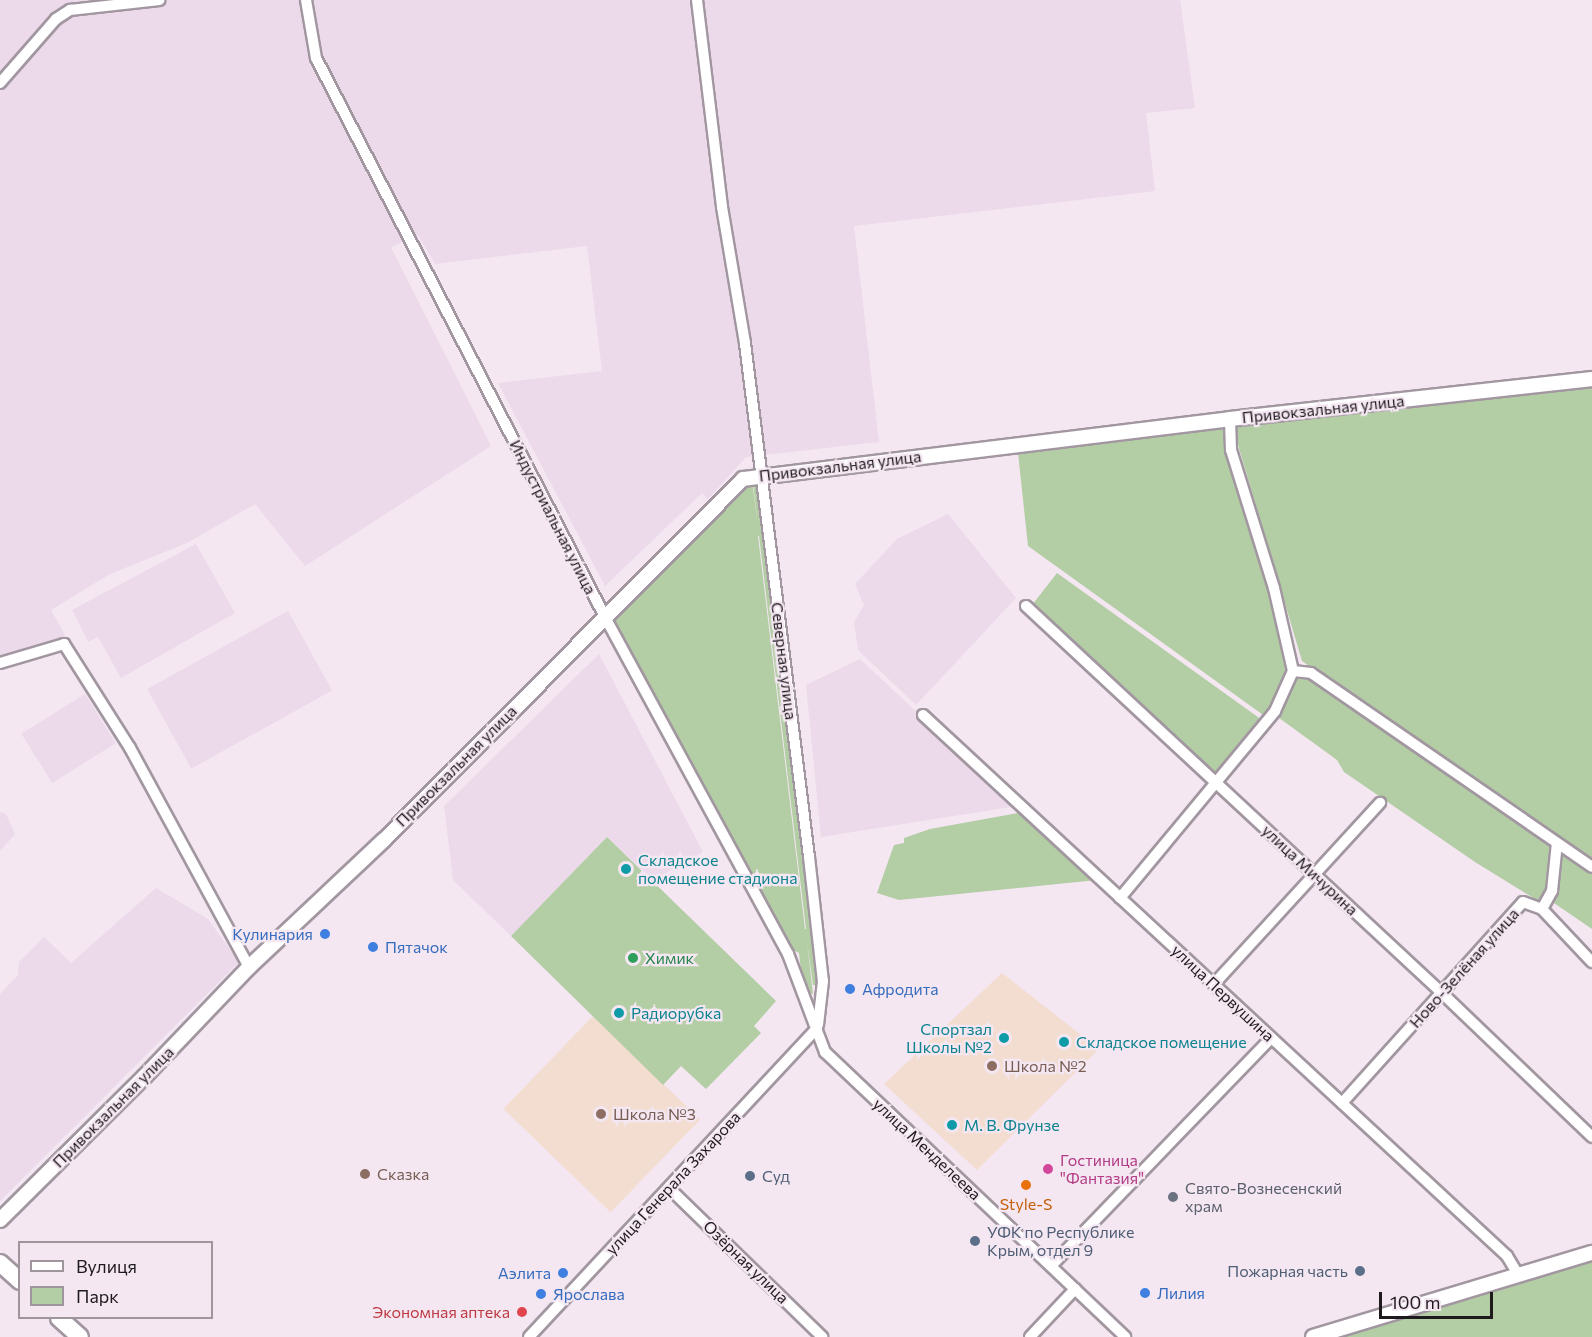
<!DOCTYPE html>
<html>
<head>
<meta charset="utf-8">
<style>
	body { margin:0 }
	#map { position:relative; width:1592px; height:1337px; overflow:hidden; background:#f4e7f2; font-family:Commissioner,sans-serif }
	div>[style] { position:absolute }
	.built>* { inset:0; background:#ecd9ea; transform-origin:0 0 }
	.education>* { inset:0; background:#f3ddd0; transform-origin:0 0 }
	.green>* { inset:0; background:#b3cda4 }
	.roads { filter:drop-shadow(2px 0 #a297a1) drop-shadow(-2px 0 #a297a1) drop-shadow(0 2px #a297a1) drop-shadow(0 -2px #a297a1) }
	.minor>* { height:10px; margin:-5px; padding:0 5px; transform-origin:5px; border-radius:5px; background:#fff }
	.major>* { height:14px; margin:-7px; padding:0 7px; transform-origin:7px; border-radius:7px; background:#fff }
	.highway>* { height:16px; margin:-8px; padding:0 8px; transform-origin:8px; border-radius:8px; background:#fff }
	.dots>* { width:16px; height:16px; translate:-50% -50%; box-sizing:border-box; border:3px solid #f4e7f2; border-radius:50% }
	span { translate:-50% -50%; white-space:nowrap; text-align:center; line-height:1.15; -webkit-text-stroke:4.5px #f4e7f2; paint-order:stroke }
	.street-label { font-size:16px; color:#1e1a1e }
	.culture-label { font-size:16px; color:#0d838f }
	.left { translate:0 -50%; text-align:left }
	.right { translate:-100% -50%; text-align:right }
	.shop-label { font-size:16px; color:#366cbe }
	.leisure-label { font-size:16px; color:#27864d }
	.education-label { font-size:16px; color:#785e54 }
	.hotel-label { font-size:16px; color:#b23c85 }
	.service-label { font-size:16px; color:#4e5e75 }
	.worship-label { font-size:16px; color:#5b616d }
	.food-label { font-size:16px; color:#c56008 }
	.health-label { font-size:16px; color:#be3a42 }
	.legend { position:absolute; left:18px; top:1241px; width:195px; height:78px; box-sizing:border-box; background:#f4e7f2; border:2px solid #9e959d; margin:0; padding:8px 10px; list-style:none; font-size:18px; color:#1e1a1e }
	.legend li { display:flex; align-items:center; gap:12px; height:30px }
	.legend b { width:30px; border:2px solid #9e959d }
	.scale { position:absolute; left:1379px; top:1292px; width:114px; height:27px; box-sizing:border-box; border:3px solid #1e1a1e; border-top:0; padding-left:8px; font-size:18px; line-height:21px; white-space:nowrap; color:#1e1a1e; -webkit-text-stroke:4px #f4e7f2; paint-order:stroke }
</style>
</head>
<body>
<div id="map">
	<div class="built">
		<div style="clip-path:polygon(0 0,1180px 0,1195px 108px,1146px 113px,1155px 191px,854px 226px,879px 442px,746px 457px,708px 499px,702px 493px,605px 586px,498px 383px,602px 371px,587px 246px,435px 264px,418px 235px,391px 247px,491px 446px,305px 566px,255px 504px,187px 543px,110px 574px,51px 610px,67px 639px,0 658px)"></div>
		<div style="clip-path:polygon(948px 514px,1016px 598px,916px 705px,858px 650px,854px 622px,864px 605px,855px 584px,897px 539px)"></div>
		<div style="clip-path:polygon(196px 544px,235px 613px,121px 678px,98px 637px,88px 642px,72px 610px)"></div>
		<div style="left:288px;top:611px;width:91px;height:161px;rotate:61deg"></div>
		<div style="clip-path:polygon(599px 654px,703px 852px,653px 880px,607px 837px,511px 936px,453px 880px,444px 806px)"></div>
		<div style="clip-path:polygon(860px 659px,1017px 806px,821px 837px,806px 685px)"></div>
		<div style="left:85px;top:694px;width:58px;height:75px;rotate:58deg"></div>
		<div style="clip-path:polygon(0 812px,6px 814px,15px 834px,0 851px)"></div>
		<div style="clip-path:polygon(156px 888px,208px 919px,239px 962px,0 1201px,0 994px,18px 975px,19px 962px,44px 937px,71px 963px)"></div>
	</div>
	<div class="education">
		<div style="clip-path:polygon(1002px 973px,1099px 1049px,977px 1170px,884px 1084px)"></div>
		<div style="left:593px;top:1016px;width:149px;height:129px;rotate:44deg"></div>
	</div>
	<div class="green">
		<div style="clip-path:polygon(1592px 384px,1592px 862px,1302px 661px,1233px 428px)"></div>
		<div style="clip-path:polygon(1223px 429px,1272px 590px,1291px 671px,1266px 717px,1028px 546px,1018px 453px)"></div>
		<div style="clip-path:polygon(evenodd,752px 480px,758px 528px,753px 483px,758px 482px,761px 527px,764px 536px,818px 985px,813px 985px,807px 942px,813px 994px,806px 991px,802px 979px,799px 953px,786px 946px,610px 619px,743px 483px,752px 480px,758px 536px,759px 536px,806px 929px,805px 929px,758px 536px)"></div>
		<div style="clip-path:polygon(1057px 573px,1262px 720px,1216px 775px,1032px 605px)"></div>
		<div style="clip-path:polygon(1297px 675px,1308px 675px,1555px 844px,1547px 898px,1540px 902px,1475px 862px,1344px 772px,1337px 760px,1275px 715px)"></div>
		<div style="clip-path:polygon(1018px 813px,1030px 819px,1097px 880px,899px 900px,877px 893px,894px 845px,904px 843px,904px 838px,930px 829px)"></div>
		<div style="clip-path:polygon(607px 837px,776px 1001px,754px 1026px,761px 1033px,706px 1089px,681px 1066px,663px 1085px,511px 936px)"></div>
		<div style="clip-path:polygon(1561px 848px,1592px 869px,1592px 929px,1551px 901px)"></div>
		<div style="clip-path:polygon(1592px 1258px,1592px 1337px,1326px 1337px)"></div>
	</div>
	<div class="roads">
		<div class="minor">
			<div style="left:306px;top:0;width:59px;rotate:80.2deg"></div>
			<div style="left:316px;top:58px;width:629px;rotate:62.66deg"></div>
			<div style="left:605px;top:617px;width:383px;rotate:61.5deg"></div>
			<div style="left:788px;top:954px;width:105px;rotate:69.3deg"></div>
			<div style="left:825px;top:1052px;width:414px;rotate:43.5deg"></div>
			<div style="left:697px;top:0;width:209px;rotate:83.1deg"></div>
			<div style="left:722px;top:207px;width:138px;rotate:80.4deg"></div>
			<div style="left:745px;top:343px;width:518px;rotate:82.9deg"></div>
			<div style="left:809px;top:857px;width:125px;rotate:83.6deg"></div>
			<div style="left:823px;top:981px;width:44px;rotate:96.5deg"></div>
			<div style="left:0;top:83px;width:85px;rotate:-48.8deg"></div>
			<div style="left:56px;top:19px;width:17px;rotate:-33deg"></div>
			<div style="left:70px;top:10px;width:90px;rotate:-6.4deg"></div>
			<div style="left:1026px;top:606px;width:568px;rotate:42.93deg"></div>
			<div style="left:1442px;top:993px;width:208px;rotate:43.8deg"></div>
			<div style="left:0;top:663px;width:67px;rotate:-16.5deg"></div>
			<div style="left:64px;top:644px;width:123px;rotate:57.6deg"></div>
			<div style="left:130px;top:748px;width:249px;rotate:61.5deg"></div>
			<div style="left:1293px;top:671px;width:18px;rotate:6deg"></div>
			<div style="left:1311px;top:673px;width:341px;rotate:34.6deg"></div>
			<div style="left:923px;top:715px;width:796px;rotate:42.81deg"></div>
			<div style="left:1507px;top:1256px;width:21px;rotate:59deg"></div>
			<div style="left:1120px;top:898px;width:243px;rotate:-50.3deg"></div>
			<div style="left:1275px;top:711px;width:44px;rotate:-65.8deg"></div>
			<div style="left:1293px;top:671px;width:85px;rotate:-102.9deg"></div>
			<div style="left:1274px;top:588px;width:145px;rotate:-107.3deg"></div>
			<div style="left:1231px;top:450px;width:31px;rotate:-92deg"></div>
			<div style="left:1542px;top:909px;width:21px;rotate:-61deg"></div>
			<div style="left:1552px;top:891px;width:48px;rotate:-84.1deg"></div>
			<div style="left:1214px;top:984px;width:246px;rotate:-47.5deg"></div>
			<div style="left:1342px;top:1103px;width:270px;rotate:-48deg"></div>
			<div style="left:1523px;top:902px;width:20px;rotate:20deg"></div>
			<div style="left:1542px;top:909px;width:73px;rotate:46.7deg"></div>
			<div style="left:669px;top:1188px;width:214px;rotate:44.2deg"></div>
			<div style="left:1051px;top:1266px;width:317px;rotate:-46deg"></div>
			<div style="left:529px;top:1337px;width:422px;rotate:-47deg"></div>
			<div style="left:1030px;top:1337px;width:66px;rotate:-46.8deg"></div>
		</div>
		<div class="major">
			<div style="left:0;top:1220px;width:204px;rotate:-44.8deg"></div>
			<div style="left:145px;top:1076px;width:151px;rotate:-46.3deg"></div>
			<div style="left:249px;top:967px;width:185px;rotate:-43.3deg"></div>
			<div style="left:384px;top:840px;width:509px;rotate:-45.16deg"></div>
			<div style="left:743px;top:479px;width:491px;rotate:-7deg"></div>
			<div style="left:1230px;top:419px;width:364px;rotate:-6.3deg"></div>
			<div style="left:1313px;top:1337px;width:291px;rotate:-16.8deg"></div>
		</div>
		<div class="highway">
			<div style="left:0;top:1263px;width:27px;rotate:42deg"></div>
			<div style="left:59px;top:1318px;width:28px;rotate:42deg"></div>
		</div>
	</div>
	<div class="dots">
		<div style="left:626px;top:869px;background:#0f9aa8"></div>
		<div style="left:325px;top:934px;background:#3f7fe0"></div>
		<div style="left:373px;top:947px;background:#3f7fe0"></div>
		<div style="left:633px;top:958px;background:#2e9e5b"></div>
		<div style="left:850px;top:989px;background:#3f7fe0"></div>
		<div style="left:619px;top:1013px;background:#0f9aa8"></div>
		<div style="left:1004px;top:1038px;background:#0f9aa8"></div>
		<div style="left:1064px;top:1042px;background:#0f9aa8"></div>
		<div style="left:992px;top:1066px;background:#8d6e63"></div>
		<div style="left:601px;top:1114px;background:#8d6e63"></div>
		<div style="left:952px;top:1125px;background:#0f9aa8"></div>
		<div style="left:1048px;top:1169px;background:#d1479c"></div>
		<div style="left:365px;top:1174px;background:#8d6e63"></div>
		<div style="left:750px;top:1176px;background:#5c6f8a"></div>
		<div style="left:1026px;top:1185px;background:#e8710a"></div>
		<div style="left:1173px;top:1197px;background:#6b7280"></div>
		<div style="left:975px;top:1241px;background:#5c6f8a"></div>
		<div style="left:1360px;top:1271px;background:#5c6f8a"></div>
		<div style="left:563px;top:1273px;background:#3f7fe0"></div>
		<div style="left:1145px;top:1293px;background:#3f7fe0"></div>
		<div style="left:541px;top:1294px;background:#3f7fe0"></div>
		<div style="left:522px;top:1312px;background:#e0444e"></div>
	</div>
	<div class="street-label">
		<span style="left:1323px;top:409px;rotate:-6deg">Привокзальная улица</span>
		<span style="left:840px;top:466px;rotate:-7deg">Привокзальная улица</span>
		<span style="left:553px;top:517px;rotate:63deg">Индустриальная улица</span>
		<span style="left:784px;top:661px;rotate:83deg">Северная улица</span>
		<span style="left:456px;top:766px;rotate:-45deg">Привокзальная улица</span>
		<span style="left:1310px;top:870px;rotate:43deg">улица Мичурина</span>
		<span style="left:1464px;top:968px;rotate:-48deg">Ново-Зелёная улица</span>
		<span style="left:1223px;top:993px;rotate:43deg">улица Первушина</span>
		<span style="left:113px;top:1107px;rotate:-45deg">Привокзальная улица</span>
		<span style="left:927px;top:1149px;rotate:43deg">улица Менделеева</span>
		<span style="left:673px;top:1183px;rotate:-47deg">улица Генерала Захарова</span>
		<span style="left:746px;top:1262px;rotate:44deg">Озёрная улица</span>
	</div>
	<div class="culture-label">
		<span class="left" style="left:638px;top:869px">Складское<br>помещение стадиона</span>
		<span class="left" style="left:631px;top:1013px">Радиорубка</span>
		<span class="right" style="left:992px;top:1038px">Спортзал<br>Школы №2</span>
		<span class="left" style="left:1076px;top:1042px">Складское помещение</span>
		<span class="left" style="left:964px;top:1125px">М. В. Фрунзе</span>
	</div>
	<div class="shop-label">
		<span class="right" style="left:313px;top:934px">Кулинария</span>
		<span class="left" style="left:385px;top:947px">Пятачок</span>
		<span class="left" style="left:862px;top:989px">Афродита</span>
		<span class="right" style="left:551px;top:1273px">Аэлита</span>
		<span class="left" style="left:1157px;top:1293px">Лилия</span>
		<span class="left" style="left:553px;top:1294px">Ярослава</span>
	</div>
	<div class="leisure-label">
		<span class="left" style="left:645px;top:958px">Химик</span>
	</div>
	<div class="education-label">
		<span class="left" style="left:1004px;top:1066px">Школа №2</span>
		<span class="left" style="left:613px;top:1114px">Школа №3</span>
		<span class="left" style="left:377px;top:1174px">Сказка</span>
	</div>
	<div class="hotel-label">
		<span class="left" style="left:1060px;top:1169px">Гостиница<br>"Фантазия"</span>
	</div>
	<div class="service-label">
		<span class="left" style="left:762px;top:1176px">Суд</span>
		<span class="left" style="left:987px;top:1241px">УФК по Республике<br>Крым, отдел 9</span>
		<span class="right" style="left:1348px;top:1271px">Пожарная часть</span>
	</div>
	<div class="worship-label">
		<span class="left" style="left:1185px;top:1197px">Свято-Вознесенский<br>храм</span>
	</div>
	<div class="food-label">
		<span style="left:1026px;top:1204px">Style-S</span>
	</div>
	<div class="health-label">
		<span class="right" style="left:510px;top:1312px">Экономная аптека</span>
	</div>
	<ul class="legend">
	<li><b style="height:8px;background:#fff"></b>Вулиця</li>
	<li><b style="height:16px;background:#b3cda4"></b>Парк</li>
	</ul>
	<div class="scale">100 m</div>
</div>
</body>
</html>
